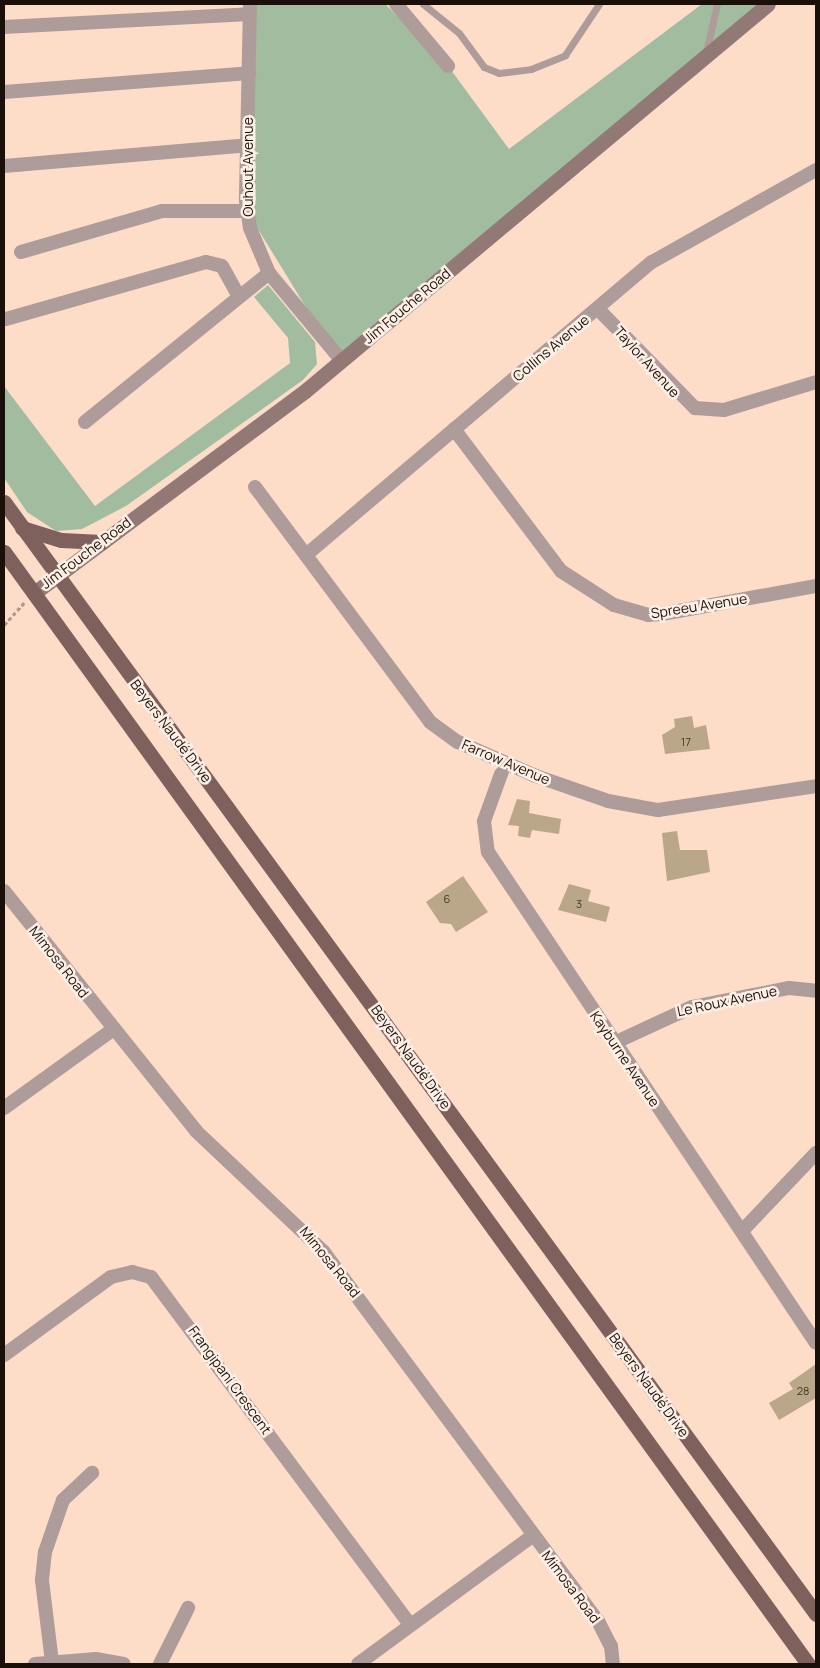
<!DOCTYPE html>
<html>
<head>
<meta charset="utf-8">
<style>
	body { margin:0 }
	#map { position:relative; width:820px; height:1668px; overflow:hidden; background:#feddc8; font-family:Manrope,sans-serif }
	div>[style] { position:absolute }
	.green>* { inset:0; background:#a2bca0 }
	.building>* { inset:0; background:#baa789 }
	.path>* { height:2.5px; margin-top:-1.25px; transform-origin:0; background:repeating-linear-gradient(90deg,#b09787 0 4px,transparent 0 6.5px) }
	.lane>* { height:7px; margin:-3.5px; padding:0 3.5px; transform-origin:3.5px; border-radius:3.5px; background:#ae9c9a }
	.street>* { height:14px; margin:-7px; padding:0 7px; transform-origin:7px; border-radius:7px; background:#ae9c9a }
	.secondary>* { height:15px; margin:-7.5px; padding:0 7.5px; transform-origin:7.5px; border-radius:7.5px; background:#927976 }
	.primary>* { height:15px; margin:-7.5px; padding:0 7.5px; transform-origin:7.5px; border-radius:7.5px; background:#7e615d }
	span { translate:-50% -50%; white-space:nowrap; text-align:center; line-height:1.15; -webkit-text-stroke:5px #fcefe6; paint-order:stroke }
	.number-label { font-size:11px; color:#433629 }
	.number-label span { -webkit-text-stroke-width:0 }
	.street-label { font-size:14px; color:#1b1009 }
	.frame { position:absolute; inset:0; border:5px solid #1b1009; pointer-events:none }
</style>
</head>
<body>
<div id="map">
	<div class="green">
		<div style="clip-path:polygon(246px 4px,385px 4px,448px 66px,509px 149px,702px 4px,770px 4px,339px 361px,242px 203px)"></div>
		<div style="clip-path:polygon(268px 285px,315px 342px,317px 364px,303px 380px,126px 506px,82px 529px,56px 531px,27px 512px,4px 478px,4px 386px,95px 506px,290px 363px,288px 338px,254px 297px)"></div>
	</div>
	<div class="building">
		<div style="clip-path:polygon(692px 716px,694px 728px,706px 725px,710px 749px,665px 754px,662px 735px,675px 727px,674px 719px)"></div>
		<div style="clip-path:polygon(517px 799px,530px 801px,529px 813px,561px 819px,559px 834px,532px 830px,530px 838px,518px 836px,519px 826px,508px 825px)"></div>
		<div style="clip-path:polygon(677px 831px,680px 850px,707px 850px,710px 872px,667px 881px,662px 833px)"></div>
		<div style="clip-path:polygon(463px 876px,488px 912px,456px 932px,451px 924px,440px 923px,426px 902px)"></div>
		<div style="clip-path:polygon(569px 884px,591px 890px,588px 901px,610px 907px,606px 922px,558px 910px)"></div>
		<div style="clip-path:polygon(816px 1364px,816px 1398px,779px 1420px,769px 1403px,793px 1389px,789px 1383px)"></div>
	</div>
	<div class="path">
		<div style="left:4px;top:625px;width:30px;rotate:-48deg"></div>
	</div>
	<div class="lane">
		<div style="left:423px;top:4px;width:46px;rotate:38.9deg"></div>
		<div style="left:459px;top:33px;width:42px;rotate:53.7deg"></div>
		<div style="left:484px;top:67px;width:16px;rotate:22deg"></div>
		<div style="left:499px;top:73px;width:32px;rotate:-7deg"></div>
		<div style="left:531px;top:69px;width:37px;rotate:-22deg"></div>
		<div style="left:565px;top:55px;width:61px;rotate:-56.3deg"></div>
		<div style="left:706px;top:52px;width:49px;rotate:-77.1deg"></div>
	</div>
	<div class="street">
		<div style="left:250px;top:4px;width:196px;rotate:91.2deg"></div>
		<div style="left:246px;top:200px;width:28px;rotate:82deg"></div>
		<div style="left:250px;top:228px;width:49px;rotate:67.1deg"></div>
		<div style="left:269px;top:273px;width:114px;rotate:50.3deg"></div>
		<div style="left:396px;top:4px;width:81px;rotate:50deg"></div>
		<div style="left:4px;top:27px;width:246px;rotate:-3deg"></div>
		<div style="left:4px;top:92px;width:246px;rotate:-4.4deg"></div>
		<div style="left:4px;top:166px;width:244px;rotate:-4.9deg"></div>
		<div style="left:21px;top:252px;width:147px;rotate:-16.2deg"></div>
		<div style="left:162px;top:211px;width:84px"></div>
		<div style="left:598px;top:309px;width:139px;rotate:45.6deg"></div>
		<div style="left:695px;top:408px;width:29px;rotate:4deg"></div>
		<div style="left:724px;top:410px;width:96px;rotate:-16.9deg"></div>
		<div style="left:6px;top:319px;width:208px;rotate:-15.9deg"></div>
		<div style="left:206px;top:262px;width:16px;rotate:14deg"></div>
		<div style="left:222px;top:266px;width:35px;rotate:61deg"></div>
		<div style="left:85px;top:422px;width:237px;rotate:-39deg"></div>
		<div style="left:454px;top:429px;width:178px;rotate:53deg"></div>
		<div style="left:561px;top:571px;width:63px;rotate:32.7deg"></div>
		<div style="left:614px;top:605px;width:35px;rotate:16deg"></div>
		<div style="left:648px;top:615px;width:14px;rotate:-4deg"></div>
		<div style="left:662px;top:614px;width:157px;rotate:-10.3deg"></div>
		<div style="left:255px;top:487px;width:293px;rotate:53.3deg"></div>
		<div style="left:430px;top:722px;width:34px;rotate:36deg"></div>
		<div style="left:458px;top:742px;width:85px;rotate:23.6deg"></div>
		<div style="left:536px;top:776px;width:76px;rotate:19.1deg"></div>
		<div style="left:608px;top:801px;width:51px;rotate:10.2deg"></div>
		<div style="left:658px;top:810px;width:160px;rotate:-8.6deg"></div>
		<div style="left:306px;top:555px;width:453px;rotate:-40.3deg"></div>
		<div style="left:652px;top:262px;width:188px;rotate:-29.3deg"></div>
		<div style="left:505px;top:763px;width:62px;rotate:109.9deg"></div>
		<div style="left:484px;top:821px;width:31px;rotate:83deg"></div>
		<div style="left:488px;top:852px;width:590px;rotate:56.26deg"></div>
		<div style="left:4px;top:891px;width:307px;rotate:51.3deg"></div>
		<div style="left:196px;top:1131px;width:175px;rotate:43.4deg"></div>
		<div style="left:323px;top:1251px;width:461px;rotate:53.4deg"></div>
		<div style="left:598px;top:1621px;width:28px;rotate:63deg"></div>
		<div style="left:611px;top:1646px;width:18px;rotate:84deg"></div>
		<div style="left:614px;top:1043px;width:86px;rotate:-24.8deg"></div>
		<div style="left:692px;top:1007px;width:99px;rotate:-11.1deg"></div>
		<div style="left:789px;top:988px;width:27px;rotate:6deg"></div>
		<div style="left:4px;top:1108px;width:133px;rotate:-35.8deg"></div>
		<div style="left:742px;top:1231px;width:108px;rotate:-46.5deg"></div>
		<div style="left:4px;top:1355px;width:132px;rotate:-36.1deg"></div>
		<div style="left:111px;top:1277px;width:22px;rotate:-13deg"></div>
		<div style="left:132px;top:1272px;width:20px;rotate:15deg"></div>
		<div style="left:151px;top:1277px;width:434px;rotate:53.3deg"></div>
		<div style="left:52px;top:1662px;width:83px;rotate:-97deg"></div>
		<div style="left:42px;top:1580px;width:28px;rotate:-84deg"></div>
		<div style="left:45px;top:1552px;width:55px;rotate:-70.9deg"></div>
		<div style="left:63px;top:1500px;width:40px;rotate:-43deg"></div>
		<div style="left:35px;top:1664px;width:61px;rotate:-4.7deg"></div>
		<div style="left:96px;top:1659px;width:28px;rotate:10deg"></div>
		<div style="left:160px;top:1664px;width:63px;rotate:-63.4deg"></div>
		<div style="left:358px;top:1664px;width:216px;rotate:-36.3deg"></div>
	</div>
	<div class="secondary">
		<div style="left:34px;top:593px;width:338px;rotate:-36.7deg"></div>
		<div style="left:305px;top:391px;width:603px;rotate:-39.89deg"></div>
	</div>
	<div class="primary">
		<div style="left:4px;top:502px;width:1377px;rotate:53.86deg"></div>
		<div style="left:22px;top:528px;width:41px;rotate:17.1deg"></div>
		<div style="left:61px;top:540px;width:41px;rotate:2.8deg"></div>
		<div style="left:4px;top:552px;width:1372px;rotate:54.13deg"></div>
	</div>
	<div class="number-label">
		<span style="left:686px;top:742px">17</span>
		<span style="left:447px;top:899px">6</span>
		<span style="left:579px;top:904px">3</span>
		<span style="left:803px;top:1391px">28</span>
	</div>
	<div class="street-label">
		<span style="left:248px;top:167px;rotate:-90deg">Ouhout Avenue</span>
		<span style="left:407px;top:306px;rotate:-40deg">Jim Fouche Road</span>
		<span style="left:551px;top:348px;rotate:-40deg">Collins Avenue</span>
		<span style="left:647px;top:362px;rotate:48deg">Taylor Avenue</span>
		<span style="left:86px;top:553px;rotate:-37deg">Jim Fouche Road</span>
		<span style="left:699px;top:606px;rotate:-9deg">Spreeu Avenue</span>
		<span style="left:171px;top:731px;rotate:53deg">Beyers Naudé Drive</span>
		<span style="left:506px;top:762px;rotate:23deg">Farrow Avenue</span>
		<span style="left:59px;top:962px;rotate:52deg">Mimosa Road</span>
		<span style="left:727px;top:1001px;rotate:-12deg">Le Roux Avenue</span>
		<span style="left:411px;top:1057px;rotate:54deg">Beyers Naudé Drive</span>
		<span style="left:625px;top:1059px;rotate:56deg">Kayburne Avenue</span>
		<span style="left:330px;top:1262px;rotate:51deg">Mimosa Road</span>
		<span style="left:230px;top:1380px;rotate:54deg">Frangipani Crescent</span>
		<span style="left:649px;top:1385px;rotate:54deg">Beyers Naudé Drive</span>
		<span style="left:571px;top:1587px;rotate:53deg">Mimosa Road</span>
	</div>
	<div class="frame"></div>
</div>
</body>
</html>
